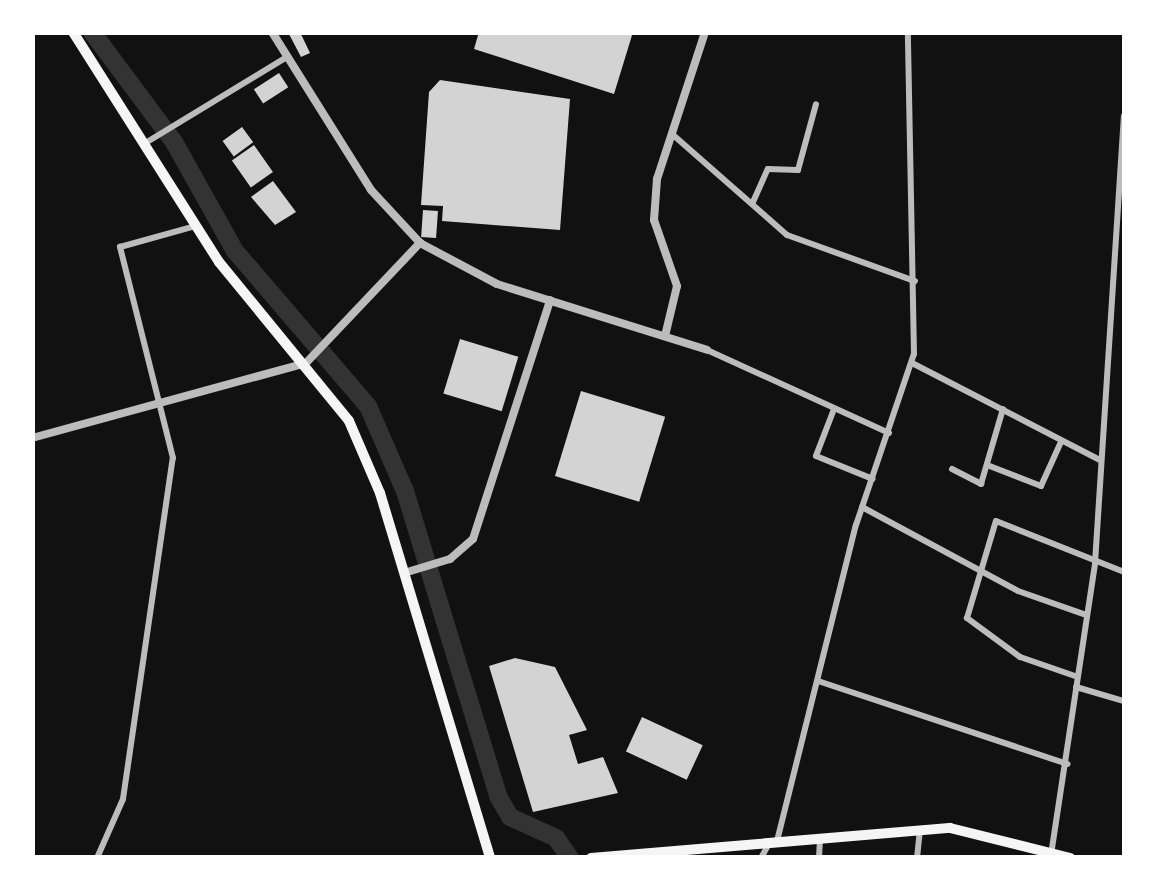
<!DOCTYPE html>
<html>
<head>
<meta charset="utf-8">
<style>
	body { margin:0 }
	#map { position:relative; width:1157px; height:890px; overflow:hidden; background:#111; font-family:"Exo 2",sans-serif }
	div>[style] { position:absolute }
	.river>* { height:18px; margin:-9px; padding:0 9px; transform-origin:9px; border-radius:9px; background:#333 }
	.building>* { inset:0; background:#d3d3d3; transform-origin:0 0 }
	.minor>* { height:6px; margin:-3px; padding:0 3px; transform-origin:3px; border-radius:3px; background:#bcbcbc }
	.tertiary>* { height:8px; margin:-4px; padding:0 4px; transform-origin:4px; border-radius:4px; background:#bcbcbc }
	.trunk>* { height:10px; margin:-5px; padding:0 5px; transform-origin:5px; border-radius:5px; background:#f5f5f5 }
	span { translate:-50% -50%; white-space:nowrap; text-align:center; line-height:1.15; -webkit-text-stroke:8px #fff; paint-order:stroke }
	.frame { position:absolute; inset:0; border:35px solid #fff; pointer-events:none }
</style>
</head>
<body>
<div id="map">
	<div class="river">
		<div style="left:92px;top:32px;width:137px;rotate:53.3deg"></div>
		<div style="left:174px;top:142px;width:125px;rotate:60.8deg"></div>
		<div style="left:235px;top:251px;width:204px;rotate:49.4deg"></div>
		<div style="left:368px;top:406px;width:93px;rotate:66.5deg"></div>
		<div style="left:405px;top:491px;width:319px;rotate:73deg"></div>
		<div style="left:498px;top:796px;width:24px;rotate:60deg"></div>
		<div style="left:510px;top:817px;width:51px;rotate:24.5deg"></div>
		<div style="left:556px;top:838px;width:24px;rotate:55deg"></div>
	</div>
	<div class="building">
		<div style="clip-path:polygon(300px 32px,310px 53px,301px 57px,289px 34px)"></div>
		<div style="clip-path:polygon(479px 32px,633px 32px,614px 94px,474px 49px)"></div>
		<div style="left:279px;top:73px;width:17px;height:30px;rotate:57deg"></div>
		<div style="clip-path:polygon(440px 80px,570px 99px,560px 230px,442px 221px,443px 206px,421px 205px,429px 92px)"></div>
		<div style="left:242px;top:127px;width:19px;height:24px;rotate:54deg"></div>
		<div style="left:254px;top:145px;width:33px;height:27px;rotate:55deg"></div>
		<div style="clip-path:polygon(273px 181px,296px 212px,275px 225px,251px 197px)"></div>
		<div style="left:423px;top:210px;width:15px;height:27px;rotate:4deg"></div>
		<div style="left:460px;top:339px;width:61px;height:57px;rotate:17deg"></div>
		<div style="left:581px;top:391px;width:88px;height:89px;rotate:17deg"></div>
		<div style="clip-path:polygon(515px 658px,555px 667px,587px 730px,569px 735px,578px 764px,603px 757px,618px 793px,533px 812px,489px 666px)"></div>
		<div style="left:642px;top:717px;width:67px;height:38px;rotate:25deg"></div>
	</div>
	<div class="minor">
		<div style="left:672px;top:134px;width:153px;rotate:41.3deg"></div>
		<div style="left:787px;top:235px;width:136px;rotate:19.8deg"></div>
		<div style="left:147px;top:142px;width:162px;rotate:-31.3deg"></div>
		<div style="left:753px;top:202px;width:36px;rotate:-66deg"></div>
		<div style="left:768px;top:169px;width:30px;rotate:2deg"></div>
		<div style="left:798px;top:170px;width:68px;rotate:-74.7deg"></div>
		<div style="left:707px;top:350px;width:200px;rotate:24.5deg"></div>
		<div style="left:912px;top:363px;width:212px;rotate:27.3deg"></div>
		<div style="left:834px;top:409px;width:50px;rotate:111deg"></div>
		<div style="left:816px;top:456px;width:61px;rotate:22deg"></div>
		<div style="left:987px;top:465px;width:58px;rotate:21.3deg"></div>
		<div style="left:1041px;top:486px;width:48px;rotate:-65.6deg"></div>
		<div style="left:952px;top:469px;width:33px;rotate:27deg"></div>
		<div style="left:981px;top:484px;width:78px;rotate:-73.7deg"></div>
		<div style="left:862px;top:507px;width:177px;rotate:28.3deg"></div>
		<div style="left:1018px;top:591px;width:72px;rotate:19.4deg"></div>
		<div style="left:1075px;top:676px;width:58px;rotate:-160.9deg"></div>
		<div style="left:1020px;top:657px;width:66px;rotate:-143.7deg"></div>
		<div style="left:967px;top:618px;width:101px;rotate:-73.4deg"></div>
		<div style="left:996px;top:521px;width:138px;rotate:21.7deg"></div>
		<div style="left:818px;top:681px;width:263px;rotate:18.4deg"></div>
		<div style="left:1076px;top:687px;width:50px;rotate:16.3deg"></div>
		<div style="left:777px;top:841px;width:326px;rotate:-76deg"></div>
		<div style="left:856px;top:525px;width:181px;rotate:-71.3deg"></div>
		<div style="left:914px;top:354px;width:322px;rotate:-91.1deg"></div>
		<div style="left:1051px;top:855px;width:295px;rotate:-81.4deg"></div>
		<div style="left:1095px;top:563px;width:448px;rotate:-86.3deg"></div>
		<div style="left:97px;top:858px;width:64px;rotate:-66.2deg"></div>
		<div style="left:123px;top:799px;width:345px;rotate:-81.7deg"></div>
		<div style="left:173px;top:458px;width:218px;rotate:-104.1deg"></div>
		<div style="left:120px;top:247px;width:78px;rotate:-15.6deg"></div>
		<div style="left:761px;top:858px;width:18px;rotate:-61deg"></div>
		<div style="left:819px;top:858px;width:19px;rotate:-87deg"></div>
		<div style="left:917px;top:858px;width:29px;rotate:-84deg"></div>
	</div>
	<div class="tertiary">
		<div style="left:272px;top:32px;width:186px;rotate:57.9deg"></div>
		<div style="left:371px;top:190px;width:72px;rotate:47.2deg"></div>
		<div style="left:420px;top:243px;width:87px;rotate:28deg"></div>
		<div style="left:497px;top:284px;width:220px;rotate:17.4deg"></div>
		<div style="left:665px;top:336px;width:51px;rotate:-76.5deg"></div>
		<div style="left:677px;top:286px;width:70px;rotate:-109.2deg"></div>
		<div style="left:654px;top:220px;width:41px;rotate:-85.8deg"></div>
		<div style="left:657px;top:179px;width:155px;rotate:-71.9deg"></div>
		<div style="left:32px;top:438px;width:284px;rotate:-15.3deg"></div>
		<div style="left:306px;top:363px;width:166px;rotate:-46.5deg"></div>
		<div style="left:404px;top:573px;width:48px;rotate:-16.9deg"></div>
		<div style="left:450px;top:559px;width:30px;rotate:-41deg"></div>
		<div style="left:473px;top:539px;width:251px;rotate:-72.1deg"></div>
	</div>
	<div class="trunk">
		<div style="left:73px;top:32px;width:272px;rotate:57.6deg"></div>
		<div style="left:219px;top:262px;width:205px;rotate:50.7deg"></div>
		<div style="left:349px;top:421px;width:78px;rotate:66.7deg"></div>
		<div style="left:380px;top:493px;width:381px;rotate:73.2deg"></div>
		<div style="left:591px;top:858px;width:360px;rotate:-4.8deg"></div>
		<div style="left:950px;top:828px;width:124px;rotate:14deg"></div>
	</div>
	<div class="frame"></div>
</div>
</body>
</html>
